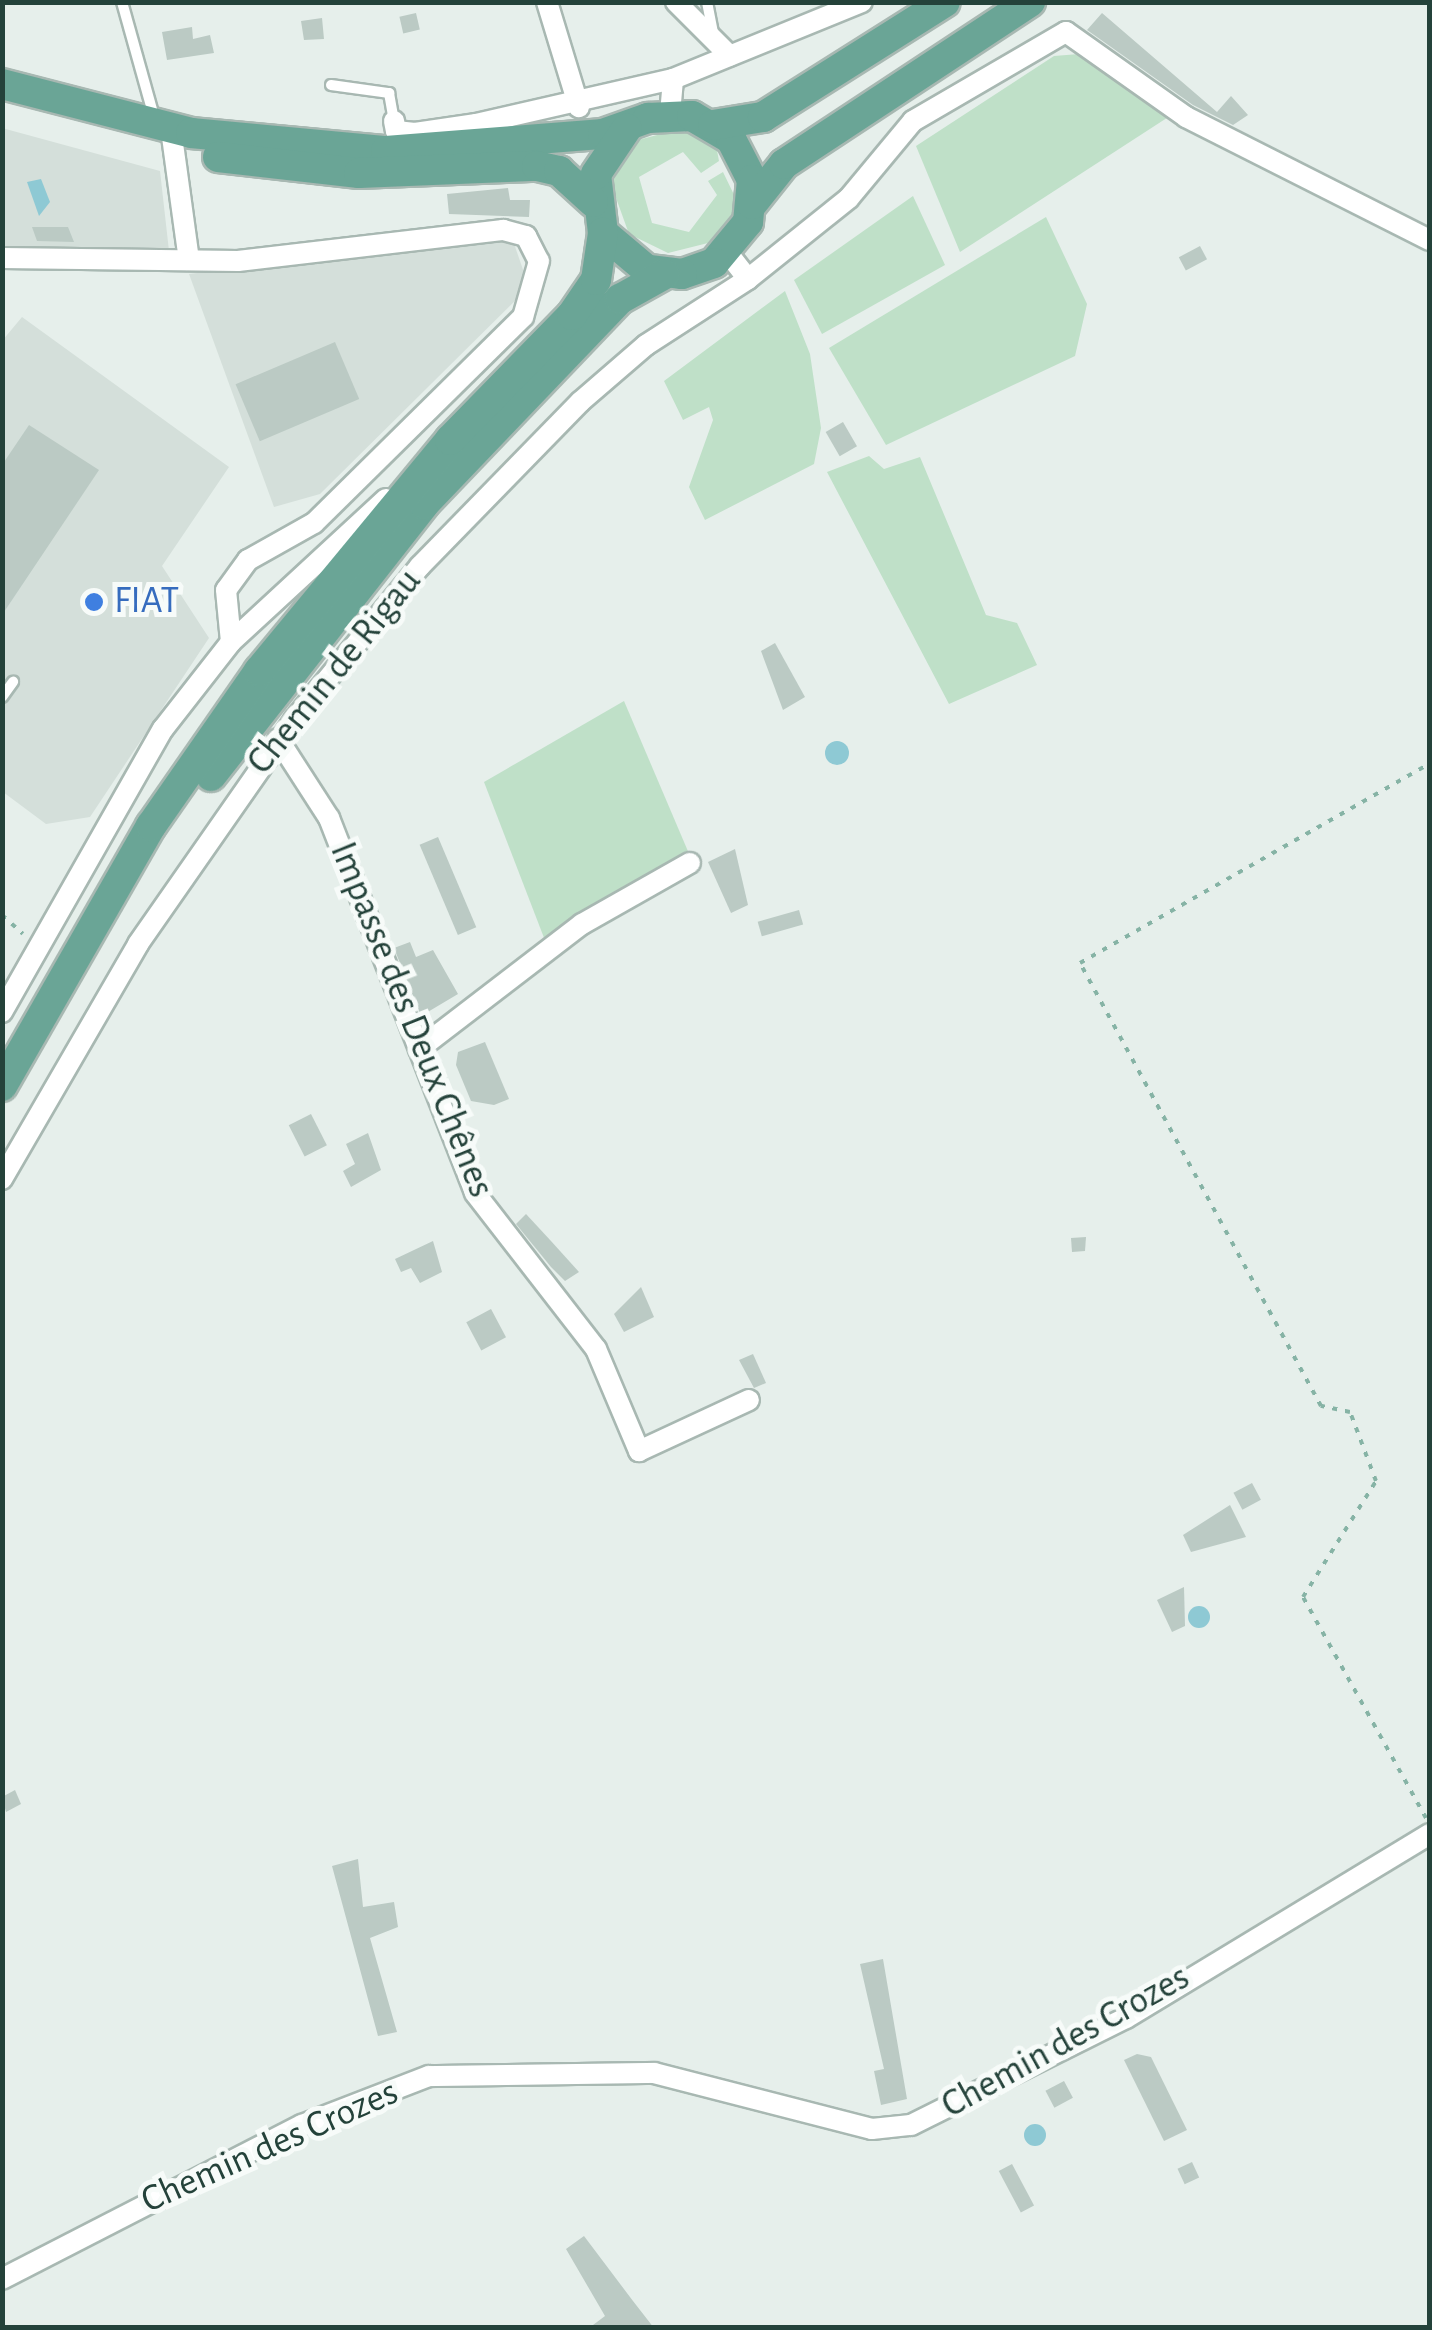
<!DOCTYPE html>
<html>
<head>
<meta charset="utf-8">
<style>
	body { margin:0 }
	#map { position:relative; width:1432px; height:2330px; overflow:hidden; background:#e6efeb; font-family:"Alegreya Sans",sans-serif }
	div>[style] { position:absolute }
	.built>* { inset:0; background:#d4dfda }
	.green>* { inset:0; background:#bfe0c8 }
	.water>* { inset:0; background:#8ec9d4 }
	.round { border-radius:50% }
	.building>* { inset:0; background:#bbcac4; transform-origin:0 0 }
	.path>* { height:4px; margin-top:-2px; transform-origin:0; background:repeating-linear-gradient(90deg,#86b3a5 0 5px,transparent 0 13px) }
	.roads { filter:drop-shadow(2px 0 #a8b8b2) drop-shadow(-2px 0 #a8b8b2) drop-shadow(0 2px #a8b8b2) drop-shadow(0 -2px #a8b8b2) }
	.service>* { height:10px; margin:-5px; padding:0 5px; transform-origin:5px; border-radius:5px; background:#fff }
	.minor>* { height:20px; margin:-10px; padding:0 10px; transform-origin:10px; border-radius:10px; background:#fff }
	.primary>* { height:30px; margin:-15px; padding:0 15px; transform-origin:15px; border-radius:15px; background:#6aa596 }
	.dots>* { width:28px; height:28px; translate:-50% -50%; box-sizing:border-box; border:5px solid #f7fbf9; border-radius:50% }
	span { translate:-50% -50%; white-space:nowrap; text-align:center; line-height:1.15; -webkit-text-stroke:10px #f7fbf9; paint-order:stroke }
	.shop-label { font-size:38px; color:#366cbe }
	.left { translate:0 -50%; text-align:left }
	.street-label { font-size:38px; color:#24423a }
	.frame { position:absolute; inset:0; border:5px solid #24423a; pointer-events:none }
</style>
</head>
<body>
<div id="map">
	<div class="built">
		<div style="clip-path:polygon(2px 128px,160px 171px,169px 251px,3px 249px)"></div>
		<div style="clip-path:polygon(510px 232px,529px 287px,320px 494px,274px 507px,189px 274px)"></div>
		<div style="clip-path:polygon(22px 317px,229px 467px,162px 566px,209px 638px,90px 817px,46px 824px,3px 792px,2px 341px)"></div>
	</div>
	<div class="green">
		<div style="clip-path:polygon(1079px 54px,1173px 114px,960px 252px,916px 146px,1054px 56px)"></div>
		<div style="clip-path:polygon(684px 128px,716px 145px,719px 161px,701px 173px,683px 152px,639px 177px,652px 223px,689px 232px,717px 195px,708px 181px,723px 172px,738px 203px,716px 241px,668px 253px,629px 234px,611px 184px,638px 140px)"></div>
		<div style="clip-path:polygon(913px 196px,945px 265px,822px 334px,794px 280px)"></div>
		<div style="clip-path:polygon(1046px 217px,1087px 304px,1075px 356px,886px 445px,829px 348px)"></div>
		<div style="clip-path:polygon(785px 291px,810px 354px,821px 428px,814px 464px,705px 520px,689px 487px,713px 420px,709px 407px,683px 420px,664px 381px)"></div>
		<div style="clip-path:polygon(869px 456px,884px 469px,920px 457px,986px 615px,1017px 623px,1037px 665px,949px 704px,827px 472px)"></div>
		<div style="clip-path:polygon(624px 701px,690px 856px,546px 943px,484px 782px)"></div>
	</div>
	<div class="water">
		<div style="clip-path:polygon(41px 179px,50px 202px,39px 216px,27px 182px)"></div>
		<div class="round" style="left:825px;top:741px;width:24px;height:24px"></div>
		<div class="round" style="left:1188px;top:1606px;width:22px;height:22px"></div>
		<div class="round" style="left:1024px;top:2124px;width:22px;height:22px"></div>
	</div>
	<div class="building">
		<div style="left:416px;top:13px;width:17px;height:17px;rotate:77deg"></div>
		<div style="clip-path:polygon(1102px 13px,1217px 112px,1231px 96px,1248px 115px,1233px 125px,1193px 105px,1087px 30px)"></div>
		<div style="clip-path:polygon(322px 18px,324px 39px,304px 40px,301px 21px)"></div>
		<div style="clip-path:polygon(192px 27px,193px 39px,210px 35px,214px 53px,167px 60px,162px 32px)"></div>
		<div style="clip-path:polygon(508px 188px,510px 200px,530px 200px,529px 217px,449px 214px,447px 194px)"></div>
		<div style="clip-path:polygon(32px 227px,68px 227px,74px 242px,37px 241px)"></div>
		<div style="left:1200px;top:246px;width:15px;height:24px;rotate:62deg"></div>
		<div style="left:335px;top:342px;width:62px;height:108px;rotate:67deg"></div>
		<div style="left:843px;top:422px;width:28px;height:20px;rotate:60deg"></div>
		<div style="clip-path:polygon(29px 425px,99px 470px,2px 615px,2px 465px)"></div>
		<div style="clip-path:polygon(775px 643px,805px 697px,783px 710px,761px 651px)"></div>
		<div style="left:438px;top:837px;width:98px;height:20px;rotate:67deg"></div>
		<div style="clip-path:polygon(735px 849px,748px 905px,731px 913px,708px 862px)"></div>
		<div style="left:799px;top:910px;width:15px;height:43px;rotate:74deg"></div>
		<div style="clip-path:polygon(410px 942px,416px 957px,433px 950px,458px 994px,421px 1016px,394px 948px)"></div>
		<div style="clip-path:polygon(485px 1042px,509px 1099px,494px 1105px,471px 1101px,456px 1065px,458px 1052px)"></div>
		<div style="left:311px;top:1114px;width:35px;height:25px;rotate:63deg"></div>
		<div style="clip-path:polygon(368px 1133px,381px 1170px,351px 1187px,343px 1171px,355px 1164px,346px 1144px)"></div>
		<div style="clip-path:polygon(526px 1214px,551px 1241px,579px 1272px,565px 1281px,551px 1267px,516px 1224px)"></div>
		<div style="clip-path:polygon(1086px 1237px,1085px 1251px,1072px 1252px,1071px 1238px)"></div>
		<div style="clip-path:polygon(433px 1241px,442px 1272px,420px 1283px,411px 1268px,401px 1272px,395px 1259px)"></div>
		<div style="clip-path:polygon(641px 1287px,654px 1317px,624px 1332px,614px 1314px)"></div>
		<div style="left:491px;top:1309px;width:32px;height:28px;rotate:62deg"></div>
		<div style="clip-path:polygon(753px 1354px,766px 1383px,754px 1388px,739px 1360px)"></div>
		<div style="left:1252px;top:1483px;width:19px;height:21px;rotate:62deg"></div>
		<div style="clip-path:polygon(1230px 1505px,1246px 1537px,1191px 1552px,1183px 1535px)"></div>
		<div style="clip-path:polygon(1184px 1587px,1185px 1626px,1172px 1632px,1157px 1600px)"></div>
		<div style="clip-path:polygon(15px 1790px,21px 1804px,6px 1812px,2px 1797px)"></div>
		<div style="clip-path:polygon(358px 1859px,363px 1907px,394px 1902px,398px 1927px,370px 1938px,397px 2032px,378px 2036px,332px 1866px)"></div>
		<div style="clip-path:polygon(883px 1959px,907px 2099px,881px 2105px,874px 2071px,884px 2069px,860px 1964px)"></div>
		<div style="clip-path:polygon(1137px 2054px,1151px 2057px,1187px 2130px,1164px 2141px,1124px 2060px)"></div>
		<div style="left:1064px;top:2081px;width:19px;height:21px;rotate:62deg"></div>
		<div style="left:1192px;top:2162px;width:17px;height:16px;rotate:65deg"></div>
		<div style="left:1012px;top:2164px;width:47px;height:15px;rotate:62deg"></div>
		<div style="clip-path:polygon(584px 2236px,633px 2301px,654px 2328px,589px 2328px,605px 2316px,566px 2249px)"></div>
	</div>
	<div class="path">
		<div style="left:2px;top:915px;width:28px;rotate:42deg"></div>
		<div style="left:1426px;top:1818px;width:253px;rotate:-119.1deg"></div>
		<div style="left:1303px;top:1597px;width:137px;rotate:-57.8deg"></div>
		<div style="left:1376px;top:1481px;width:74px;rotate:-110.6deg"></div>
		<div style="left:1350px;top:1412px;width:30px;rotate:-168deg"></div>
		<div style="left:1321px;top:1406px;width:504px;rotate:-118.55deg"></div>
		<div style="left:1080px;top:963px;width:403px;rotate:-29.7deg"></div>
	</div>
	<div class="roads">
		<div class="service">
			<div style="left:122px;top:2px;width:123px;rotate:74.4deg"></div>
			<div style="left:707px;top:2px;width:38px;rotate:79deg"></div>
			<div style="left:331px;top:85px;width:59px;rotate:7.9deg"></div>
			<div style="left:389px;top:93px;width:28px;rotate:80deg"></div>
			<div style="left:2px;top:697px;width:19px;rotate:-54deg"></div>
		</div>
		<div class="minor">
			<div style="left:547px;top:2px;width:110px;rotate:73.1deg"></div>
			<div style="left:676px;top:2px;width:76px;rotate:45deg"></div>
			<div style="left:670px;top:114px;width:35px;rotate:-85deg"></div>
			<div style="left:673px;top:79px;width:204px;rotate:-22.2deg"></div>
			<div style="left:394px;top:121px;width:10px;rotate:79deg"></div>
			<div style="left:396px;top:131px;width:19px;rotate:6deg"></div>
			<div style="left:415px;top:133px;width:62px;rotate:-8.4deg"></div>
			<div style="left:476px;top:124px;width:202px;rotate:-12.9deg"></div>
			<div style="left:171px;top:129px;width:132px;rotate:82.2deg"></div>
			<div style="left:2px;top:258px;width:236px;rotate:0.7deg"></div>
			<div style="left:238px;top:261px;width:267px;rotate:-6.7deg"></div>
			<div style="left:503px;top:230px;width:24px;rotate:15deg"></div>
			<div style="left:526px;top:236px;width:28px;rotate:63deg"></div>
			<div style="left:539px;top:261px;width:58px;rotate:105.9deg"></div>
			<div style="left:523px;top:317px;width:293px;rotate:135.4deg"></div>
			<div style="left:314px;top:523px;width:76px;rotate:150.7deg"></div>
			<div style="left:248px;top:560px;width:37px;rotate:126deg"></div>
			<div style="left:226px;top:590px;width:52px;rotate:84.5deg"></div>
			<div style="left:748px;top:279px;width:129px;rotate:-38.7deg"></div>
			<div style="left:849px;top:198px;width:100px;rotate:-50.3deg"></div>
			<div style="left:913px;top:121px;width:177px;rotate:-30.2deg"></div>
			<div style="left:1066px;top:32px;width:147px;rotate:35.3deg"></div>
			<div style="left:1186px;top:117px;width:273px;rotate:26.8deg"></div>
			<div style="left:278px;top:739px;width:94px;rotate:57.2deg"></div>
			<div style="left:329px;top:818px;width:402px;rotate:68.7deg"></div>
			<div style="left:475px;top:1193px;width:197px;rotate:52.2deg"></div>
			<div style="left:596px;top:1349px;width:111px;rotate:67.1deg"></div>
			<div style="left:639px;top:1451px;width:121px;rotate:-24.9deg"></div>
			<div style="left:2px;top:1012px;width:326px;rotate:-60.4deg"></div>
			<div style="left:163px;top:729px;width:110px;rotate:-52deg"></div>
			<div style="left:231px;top:642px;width:211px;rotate:-42.7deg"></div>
			<div style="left:419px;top:1049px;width:205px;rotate:-37.5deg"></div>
			<div style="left:582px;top:924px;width:124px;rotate:-29.5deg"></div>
			<div style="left:2px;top:1179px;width:272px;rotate:-59.9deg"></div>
			<div style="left:138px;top:944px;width:273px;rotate:-55.1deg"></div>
			<div style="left:294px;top:720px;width:199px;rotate:-50.7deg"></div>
			<div style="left:420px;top:566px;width:229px;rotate:-45.7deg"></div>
			<div style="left:580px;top:402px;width:87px;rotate:-40.8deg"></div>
			<div style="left:646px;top:345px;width:121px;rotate:-32.9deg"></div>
			<div style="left:748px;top:279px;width:33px;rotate:-128deg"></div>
			<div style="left:2px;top:2279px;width:337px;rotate:-27.2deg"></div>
			<div style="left:302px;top:2125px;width:136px;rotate:-21.1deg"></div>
			<div style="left:429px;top:2076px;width:225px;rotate:-0.8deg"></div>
			<div style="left:654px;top:2073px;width:225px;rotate:14.4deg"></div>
			<div style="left:872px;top:2129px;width:39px;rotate:-6deg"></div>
			<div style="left:911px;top:2125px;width:240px;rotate:-26.5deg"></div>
			<div style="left:1126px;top:2018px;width:355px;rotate:-31.2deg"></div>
		</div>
		<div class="primary">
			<div style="left:2px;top:84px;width:195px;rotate:14.5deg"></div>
			<div style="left:191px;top:133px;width:196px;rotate:5.3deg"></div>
			<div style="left:386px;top:151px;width:218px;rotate:-4.5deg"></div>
			<div style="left:603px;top:134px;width:48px;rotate:-19.6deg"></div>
			<div style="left:648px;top:118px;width:44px;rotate:-2.6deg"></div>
			<div style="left:692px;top:116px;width:45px;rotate:30.5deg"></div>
			<div style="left:731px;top:139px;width:46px;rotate:62.9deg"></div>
			<div style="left:752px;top:180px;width:42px;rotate:95.4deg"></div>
			<div style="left:748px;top:222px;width:53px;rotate:129.7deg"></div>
			<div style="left:714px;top:263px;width:34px;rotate:161deg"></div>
			<div style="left:682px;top:274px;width:35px;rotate:-173deg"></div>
			<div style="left:647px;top:270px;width:57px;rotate:-139.9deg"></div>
			<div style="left:603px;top:233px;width:59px;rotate:-96.8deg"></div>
			<div style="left:596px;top:174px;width:55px;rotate:-56deg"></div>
			<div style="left:713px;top:125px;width:51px;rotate:-9.1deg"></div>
			<div style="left:763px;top:117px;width:215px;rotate:-32.3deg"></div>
			<div style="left:218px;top:157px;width:142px;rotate:6.5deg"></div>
			<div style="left:359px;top:173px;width:178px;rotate:-2.3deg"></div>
			<div style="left:537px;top:166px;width:23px;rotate:13deg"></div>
			<div style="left:559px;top:171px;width:46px;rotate:42.4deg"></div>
			<div style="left:752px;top:204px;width:51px;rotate:-51.3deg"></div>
			<div style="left:784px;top:164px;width:295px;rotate:-33.4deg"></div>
			<div style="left:211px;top:776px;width:345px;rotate:-51.9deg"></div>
			<div style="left:424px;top:504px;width:284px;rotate:-46.3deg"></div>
			<div style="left:620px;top:299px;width:51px;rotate:-29.1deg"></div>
			<div style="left:2px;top:1086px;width:300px;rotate:-60.2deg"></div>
			<div style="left:151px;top:826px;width:189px;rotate:-55.1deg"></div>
			<div style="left:259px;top:671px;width:300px;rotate:-50.4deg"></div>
			<div style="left:450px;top:440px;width:175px;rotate:-45.7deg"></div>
			<div style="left:572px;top:315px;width:42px;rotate:-55.6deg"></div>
			<div style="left:596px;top:280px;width:48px;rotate:-81.5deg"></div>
		</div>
	</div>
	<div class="dots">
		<div style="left:94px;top:602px;background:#3f7fe0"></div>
	</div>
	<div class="shop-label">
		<span class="left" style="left:114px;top:602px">FIAT</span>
	</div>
	<div class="street-label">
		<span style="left:335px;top:672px;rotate:-51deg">Chemin de Rigau</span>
		<span style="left:411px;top:1020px;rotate:68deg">Impasse des Deux Chênes</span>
		<span style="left:1066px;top:2042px;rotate:-29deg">Chemin des Crozes</span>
		<span style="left:270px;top:2147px;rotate:-24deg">Chemin des Crozes</span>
	</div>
	<div class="frame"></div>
</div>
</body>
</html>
